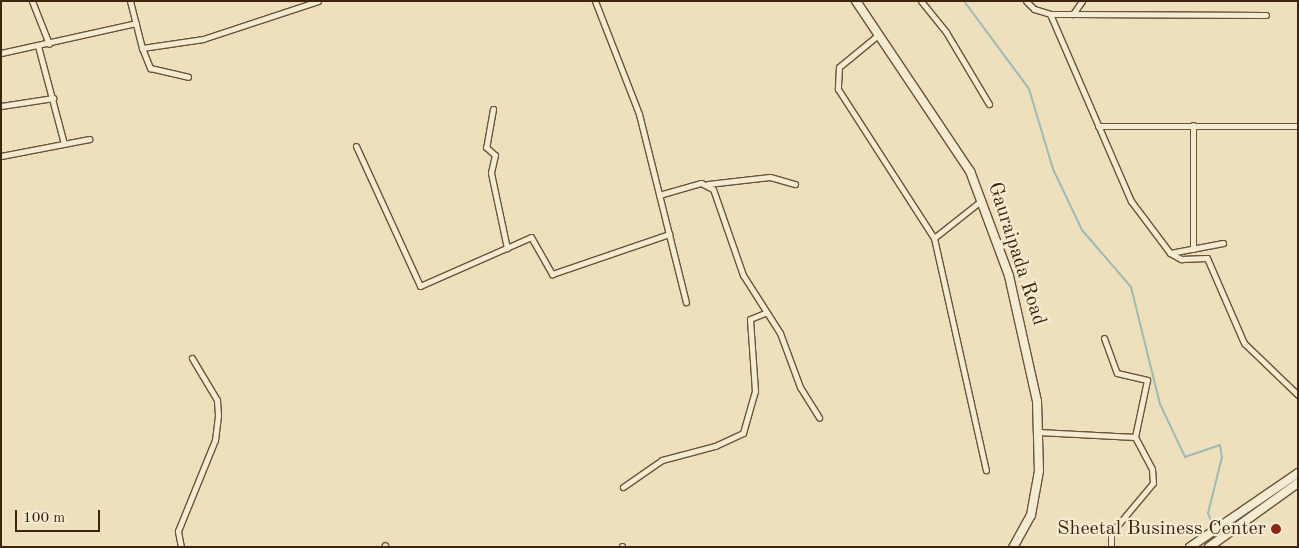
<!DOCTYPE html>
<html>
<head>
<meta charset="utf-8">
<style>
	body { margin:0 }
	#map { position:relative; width:1299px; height:548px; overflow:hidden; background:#eee0bc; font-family:"Old Standard TT",serif }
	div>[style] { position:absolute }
	.stream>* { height:2px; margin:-1px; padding:0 1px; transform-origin:1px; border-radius:1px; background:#9bbbb8 }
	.roads { filter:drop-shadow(1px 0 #695439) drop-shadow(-1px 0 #695439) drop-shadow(0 1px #695439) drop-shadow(0 -1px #695439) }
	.street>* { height:5px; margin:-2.5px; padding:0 2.5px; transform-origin:2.5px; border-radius:2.5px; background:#f4ebd3 }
	.secondary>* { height:8px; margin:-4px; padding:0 4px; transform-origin:4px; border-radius:4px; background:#f4ebd3 }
	.dots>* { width:14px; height:14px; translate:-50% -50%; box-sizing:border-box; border:2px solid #f4ebd3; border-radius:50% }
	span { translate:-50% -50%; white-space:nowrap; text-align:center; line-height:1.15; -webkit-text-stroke:4.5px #f4ebd3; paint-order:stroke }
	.street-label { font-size:20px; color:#3d250d }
	.poi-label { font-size:20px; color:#3d250d }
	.right { translate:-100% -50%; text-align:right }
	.frame { position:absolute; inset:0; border:2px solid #3d250d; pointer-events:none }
	.scale { position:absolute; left:15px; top:510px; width:85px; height:22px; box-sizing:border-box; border:2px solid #3d250d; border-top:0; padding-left:6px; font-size:15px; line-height:18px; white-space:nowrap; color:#3d250d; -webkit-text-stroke:4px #f4ebd3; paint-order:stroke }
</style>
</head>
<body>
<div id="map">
	<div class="stream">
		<div style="left:964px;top:1px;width:109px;rotate:53.5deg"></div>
		<div style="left:1029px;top:89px;width:84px;rotate:73.3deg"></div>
		<div style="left:1053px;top:169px;width:68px;rotate:64.6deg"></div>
		<div style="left:1082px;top:230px;width:75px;rotate:49.3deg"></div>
		<div style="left:1131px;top:287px;width:121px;rotate:76.1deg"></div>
		<div style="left:1160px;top:404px;width:59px;rotate:64.7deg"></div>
		<div style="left:1185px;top:457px;width:37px;rotate:-19deg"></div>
		<div style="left:1220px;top:445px;width:12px;rotate:81deg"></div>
		<div style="left:1222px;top:457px;width:58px;rotate:104deg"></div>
		<div style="left:1208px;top:513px;width:16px;rotate:68deg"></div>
		<div style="left:1218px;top:542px;width:5px;rotate:68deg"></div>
	</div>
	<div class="roads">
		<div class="street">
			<div style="left:32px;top:1px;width:46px;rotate:68.4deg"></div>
			<div style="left:130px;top:1px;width:49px;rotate:75.7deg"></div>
			<div style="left:142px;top:48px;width:62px;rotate:-8.4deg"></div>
			<div style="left:203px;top:39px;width:121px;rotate:-18.3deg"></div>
			<div style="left:595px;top:1px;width:121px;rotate:68.7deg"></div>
			<div style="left:639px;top:114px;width:194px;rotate:76deg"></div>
			<div style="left:921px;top:1px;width:40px;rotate:51deg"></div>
			<div style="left:946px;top:32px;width:84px;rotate:59.2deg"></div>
			<div style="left:1026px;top:1px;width:11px;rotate:45deg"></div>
			<div style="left:1034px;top:9px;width:17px;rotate:17deg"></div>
			<div style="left:1050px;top:14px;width:204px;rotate:66.6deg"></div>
			<div style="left:1131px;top:201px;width:65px;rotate:53.1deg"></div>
			<div style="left:1170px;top:253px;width:13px;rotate:29deg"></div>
			<div style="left:1181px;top:259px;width:26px;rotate:-2deg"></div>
			<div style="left:1207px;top:258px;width:93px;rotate:66.5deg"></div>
			<div style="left:1244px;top:343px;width:75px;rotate:43.9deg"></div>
			<div style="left:1082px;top:1px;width:16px;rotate:125deg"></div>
			<div style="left:1073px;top:14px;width:193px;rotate:0.3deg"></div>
			<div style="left:1050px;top:14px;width:23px"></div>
			<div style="left:878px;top:35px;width:50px;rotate:140.6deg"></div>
			<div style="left:839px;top:67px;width:22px;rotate:93deg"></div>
			<div style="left:838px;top:89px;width:177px;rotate:57.2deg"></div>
			<div style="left:934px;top:238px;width:238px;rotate:77.4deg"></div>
			<div style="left:38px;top:46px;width:101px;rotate:75.1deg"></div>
			<div style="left:142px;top:48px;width:22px;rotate:68deg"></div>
			<div style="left:150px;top:68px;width:39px;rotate:13deg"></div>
			<div style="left:1px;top:53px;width:138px;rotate:-12.5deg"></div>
			<div style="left:1px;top:106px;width:53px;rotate:-8.7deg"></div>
			<div style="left:493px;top:109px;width:39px;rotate:100deg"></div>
			<div style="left:486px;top:147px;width:12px;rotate:42deg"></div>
			<div style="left:495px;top:155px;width:18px;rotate:103deg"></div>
			<div style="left:491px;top:173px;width:77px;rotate:78deg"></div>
			<div style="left:1193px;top:125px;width:124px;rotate:90deg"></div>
			<div style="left:1098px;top:126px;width:200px"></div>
			<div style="left:356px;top:146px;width:154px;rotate:65.4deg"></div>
			<div style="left:420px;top:286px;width:121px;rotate:-23.8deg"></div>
			<div style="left:531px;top:237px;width:43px;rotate:60.4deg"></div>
			<div style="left:552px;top:274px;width:124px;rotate:-18.9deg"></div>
			<div style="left:1px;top:156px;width:90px;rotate:-10.9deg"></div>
			<div style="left:708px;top:184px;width:62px;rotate:-6.4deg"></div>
			<div style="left:770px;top:177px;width:26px;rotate:16deg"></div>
			<div style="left:659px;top:195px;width:44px;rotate:-15.9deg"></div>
			<div style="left:701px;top:183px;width:13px;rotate:27deg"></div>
			<div style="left:713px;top:189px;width:91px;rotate:70.8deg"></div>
			<div style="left:743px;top:275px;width:69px;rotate:57.5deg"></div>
			<div style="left:780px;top:333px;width:58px;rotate:69.7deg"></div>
			<div style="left:800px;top:387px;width:36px;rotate:58deg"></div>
			<div style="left:934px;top:238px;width:61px;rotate:-38.4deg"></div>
			<div style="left:1170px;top:253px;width:54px;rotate:-10.7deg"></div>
			<div style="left:1104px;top:338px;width:37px;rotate:70deg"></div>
			<div style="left:1117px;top:373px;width:31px;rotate:13deg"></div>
			<div style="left:1147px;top:380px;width:58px;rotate:101.9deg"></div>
			<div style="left:1135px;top:437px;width:36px;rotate:62deg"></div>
			<div style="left:1152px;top:469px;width:14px;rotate:86deg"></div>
			<div style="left:1153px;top:483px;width:65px;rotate:130deg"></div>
			<div style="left:1111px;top:533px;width:14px;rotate:90deg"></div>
			<div style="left:1038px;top:432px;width:97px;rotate:3deg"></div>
			<div style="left:623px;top:487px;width:47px;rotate:-34.7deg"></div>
			<div style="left:662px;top:460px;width:55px;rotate:-14.8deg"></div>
			<div style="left:715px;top:446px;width:31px;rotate:-25deg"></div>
			<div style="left:743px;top:433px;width:44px;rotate:-74.1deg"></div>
			<div style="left:755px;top:391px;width:72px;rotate:-94deg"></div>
			<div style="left:750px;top:319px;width:18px;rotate:-22deg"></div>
			<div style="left:622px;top:546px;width:1px;rotate:90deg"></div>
			<div style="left:181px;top:547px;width:16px;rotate:-101deg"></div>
			<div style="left:178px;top:531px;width:98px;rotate:-67.9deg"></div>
			<div style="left:215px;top:440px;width:25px;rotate:-83deg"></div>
			<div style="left:218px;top:415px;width:15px;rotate:-94deg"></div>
			<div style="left:217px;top:400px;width:49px;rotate:-120.8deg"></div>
			<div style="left:384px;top:547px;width:2px;rotate:-63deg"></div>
		</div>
		<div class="secondary">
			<div style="left:856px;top:1px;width:205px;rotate:56.2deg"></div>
			<div style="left:970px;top:171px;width:112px;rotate:69.6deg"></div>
			<div style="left:1009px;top:276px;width:128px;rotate:77.4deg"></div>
			<div style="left:1037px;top:401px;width:70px;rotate:88.4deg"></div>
			<div style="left:1039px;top:471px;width:45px;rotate:100.3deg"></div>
			<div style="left:1031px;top:515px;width:37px;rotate:119deg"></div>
			<div style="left:1190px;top:547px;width:131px;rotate:-34.4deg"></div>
			<div style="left:1209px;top:547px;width:110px;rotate:-35.7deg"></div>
		</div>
	</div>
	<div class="dots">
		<div style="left:1276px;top:529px;background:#8f2418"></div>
	</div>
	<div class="street-label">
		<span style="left:1016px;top:254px;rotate:72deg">Gauraipada Road</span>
	</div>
	<div class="poi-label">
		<span class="right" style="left:1266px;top:529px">Sheetal Business Center</span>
	</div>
	<div class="frame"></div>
	<div class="scale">100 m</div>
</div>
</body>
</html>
